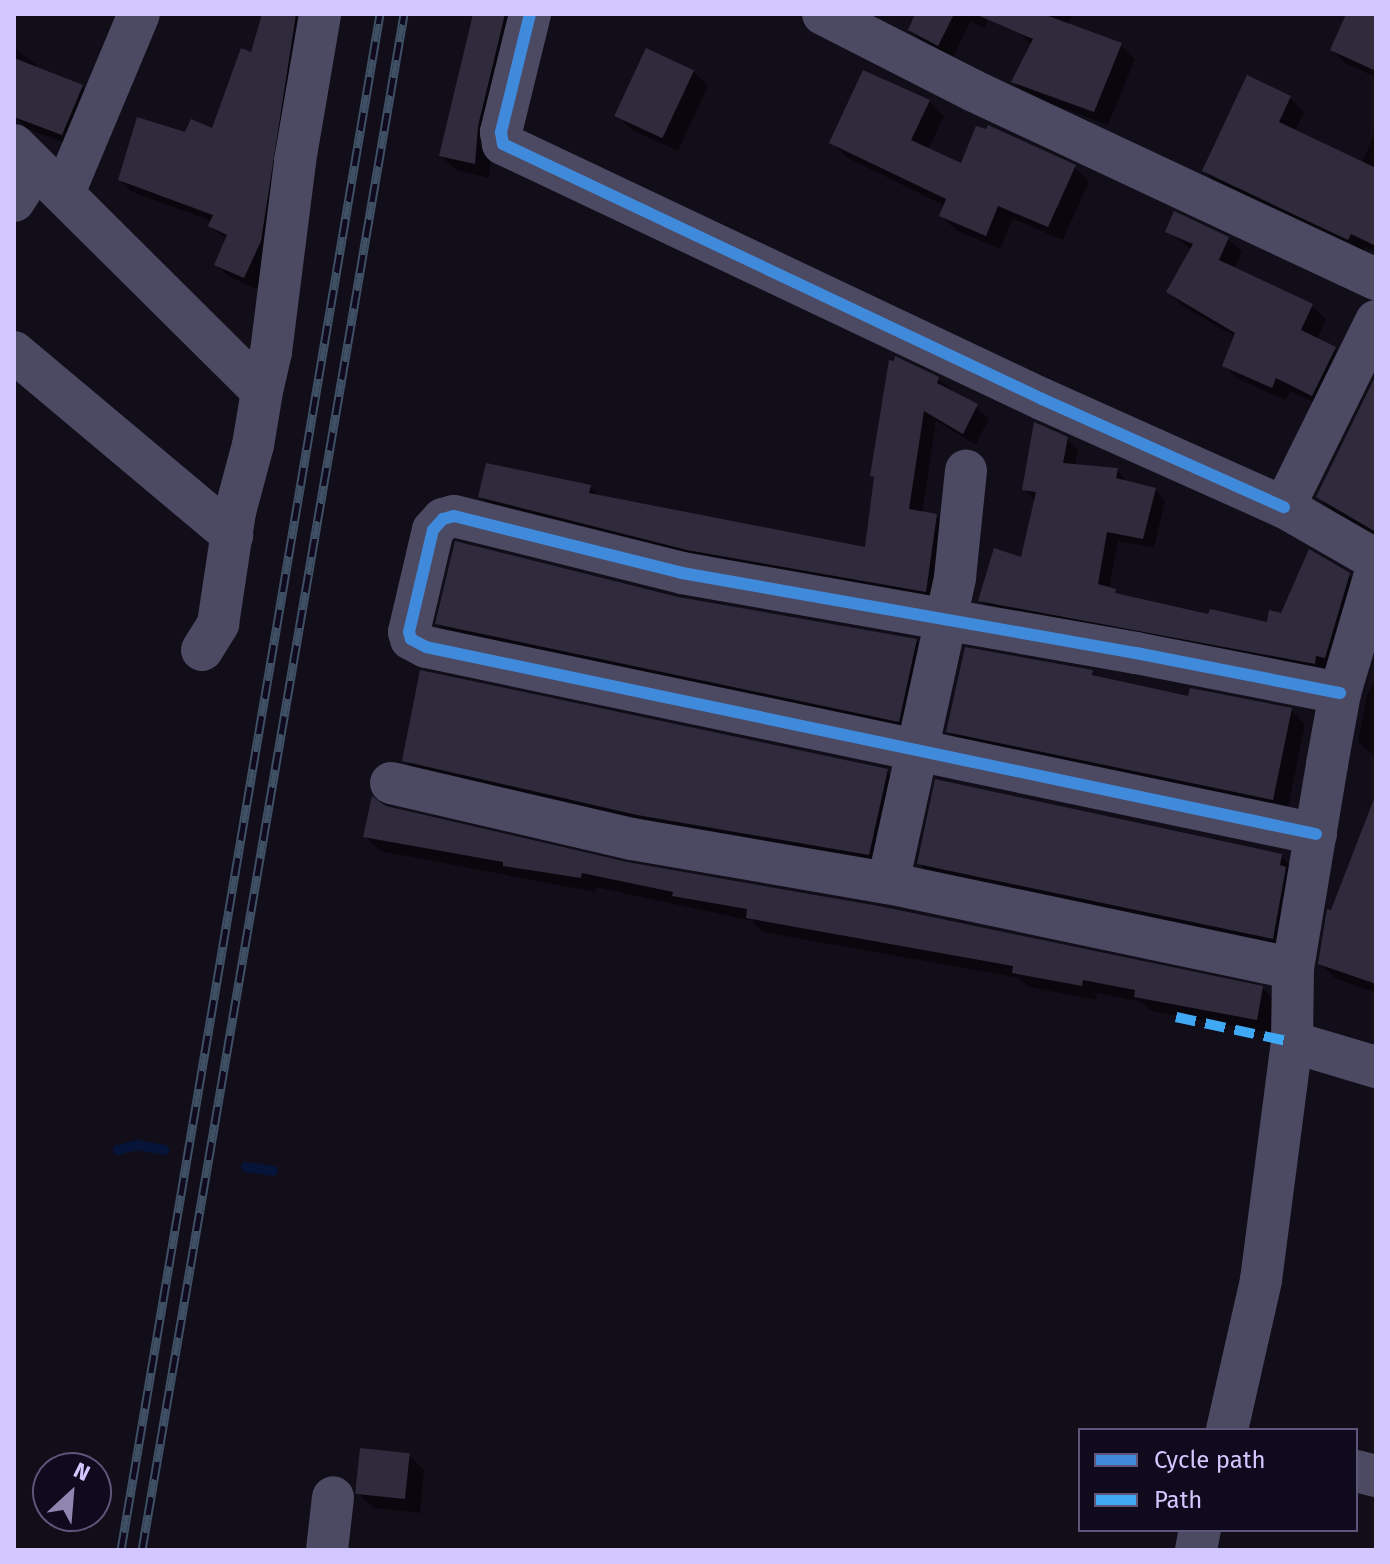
<!DOCTYPE html>
<html>
<head>
<meta charset="utf-8">
<style>
	body { margin:0 }
	#map { position:relative; width:1390px; height:1564px; overflow:hidden; background:#110e1a; font-family:"Fira Sans",sans-serif }
	div>[style] { position:absolute }
	.shadow>* { inset:0; background:#0007 }
	.stream>* { height:10px; margin:-5px; padding:0 5px; transform-origin:5px; border-radius:5px; background:#061439 }
	.building>* { inset:0; background:#2f2b3d; transform-origin:0 0 }
	.minor>* { height:42px; margin:-21px; padding:0 21px; transform-origin:21px; border-radius:21px; background:#4c4963 }
	.rail>* { height:9px; margin-top:-4.5px; transform-origin:0; background:repeating-linear-gradient(90deg,#0f0a1e 0 18px,#3f5065 0 36px); box-sizing:border-box; border-block:2px solid #3f5065 }
	.quiet>* { height:10px; margin-top:-5px; transform-origin:0; background:repeating-linear-gradient(90deg,#3fa9f5 0 20px,transparent 0 30px) }
	.cycleway>* { height:12px; margin:-6px; padding:0 6px; transform-origin:6px; border-radius:6px; background:#408adc }
	span { translate:-50% -50%; white-space:nowrap; text-align:center; line-height:1.15; -webkit-text-stroke:8px #0f0a1e; paint-order:stroke }
	.frame { position:absolute; inset:0; border:16px solid #d2c7ff; pointer-events:none }
	.legend { position:absolute; left:1078px; top:1428px; width:280px; height:104px; box-sizing:border-box; background:#0f0a1e; border:2px solid #5d5678; margin:0; padding:10px 14px; list-style:none; font-size:24px; color:#d2c7ff }
	.legend li { display:flex; align-items:center; gap:16px; height:40px }
	.legend b { width:40px; border:2px solid #5d5678 }
	.north { position:absolute; left:32px; top:1452px; width:80px; height:80px; box-sizing:border-box; background:#0f0a1e; border:2px solid #5d5678; border-radius:50%; rotate:26deg; font-size:22px; font-weight:700; line-height:32px; text-align:center; color:#d2c7ff }
	.north::after { content:''; display:block; margin:auto; width:28px; height:36px; background:#8e86af; clip-path:polygon(50% 0,100% 100%,50% 72%,0 100%) }
</style>
</head>
<body>
<div id="map">
	<div class="shadow">
		<div style="clip-path:polygon(264px 14px,295px 15px,307px 27px,272px 254px,256px 289px,228px 276px,216px 264px,227px 240px,210px 226px,212px 221px,132px 192px,120px 180px,186px 134px,213px 131px,253px 54px)"></div>
		<div style="clip-path:polygon(474px 14px,526px 14px,492px 142px,489px 178px,456px 170px,441px 156px)"></div>
		<div style="clip-path:polygon(917px 14px,991px 14px,985px 28px,970px 22px,953px 58px,925px 44px,911px 30px)"></div>
		<div style="clip-path:polygon(1025px 14px,1072px 14px,1068px 25px,1121px 45px,1135px 59px,1108px 125px,1027px 95px,1013px 81px,1032px 46px,1018px 31px)"></div>
		<div style="clip-path:polygon(1348px 14px,1376px 14px,1376px 77px,1346px 64px,1332px 50px)"></div>
		<div style="clip-path:polygon(14px 47px,37px 65px,35px 68px,82px 86px,95px 99px,75px 147px,26px 128px,14px 116px)"></div>
		<div style="clip-path:polygon(693px 71px,708px 86px,678px 151px,632px 130px,617px 116px)"></div>
		<div style="clip-path:polygon(864px 73px,929px 101px,944px 116px,928px 150px,962px 165px,1074px 167px,1089px 181px,1063px 240px,1013px 219px,1000px 249px,956px 230px,941px 216px,945px 206px,846px 157px,832px 142px)"></div>
		<div style="clip-path:polygon(1290px 98px,1304px 112px,1295px 132px,1362px 163px,1376px 129px,1376px 252px,1365px 247px,1363px 252px,1218px 185px,1204px 171px)"></div>
		<div style="clip-path:polygon(1167px 231px,1228px 239px,1242px 252px,1234px 270px,1312px 306px,1326px 319px,1317px 340px,1335px 349px,1349px 362px,1326px 408px,1290px 391px,1286px 400px,1238px 379px,1224px 365px,1236px 337px,1183px 306px,1169px 292px,1192px 250px)"></div>
		<div style="clip-path:polygon(937px 378px,989px 418px,976px 445px,936px 421px,922px 514px,936px 516px,949px 529px,938px 603px,701px 561px,493px 509px,481px 497px,590px 487px,601px 498px,867px 549px,875px 479px,872px 476px)"></div>
		<div style="clip-path:polygon(1376px 379px,1376px 536px,1332px 511px,1318px 497px)"></div>
		<div style="clip-path:polygon(1067px 439px,1078px 450px,1075px 466px,1117px 470px,1128px 483px,1155px 490px,1165px 501px,1154px 548px,1118px 541px,1109px 589px,1121px 596px,1210px 617px,1268px 625px,1349px 575px,1360px 586px,1325px 673px,991px 611px,980px 600px,1023px 559px,1035px 500px,1024px 489px)"></div>
		<div style="clip-path:polygon(677px 599px,916px 641px,930px 655px,913px 735px,452px 638px,438px 624px)"></div>
		<div style="clip-path:polygon(1092px 672px,1100px 679px,1190px 698px,1291px 710px,1305px 724px,1287px 814px,962px 745px,948px 731px)"></div>
		<div style="clip-path:polygon(1376px 677px,1376px 758px,1358px 742px,1367px 695px)"></div>
		<div style="clip-path:polygon(405px 760px,887px 771px,900px 783px,881px 867px,651px 827px,417px 773px)"></div>
		<div style="clip-path:polygon(937px 781px,1281px 856px,1294px 869px,1286px 951px,932px 877px,919px 864px)"></div>
		<div style="clip-path:polygon(385px 808px,626px 864px,1262px 988px,1277px 1003px,1271px 1033px,1151px 1011px,1141px 1002px,1097px 993px,1096px 1000px,1029px 987px,1019px 978px,763px 932px,752px 921px,596px 887px,595px 892px,380px 851px,365px 836px)"></div>
		<div style="clip-path:polygon(1376px 828px,1376px 993px,1335px 978px,1320px 963px)"></div>
		<div style="clip-path:polygon(409px 1455px,424px 1470px,420px 1513px,373px 1508px,358px 1493px)"></div>
	</div>
	<div class="stream">
		<div style="left:118px;top:1150px;width:20px;rotate:-15deg"></div>
		<div style="left:137px;top:1145px;width:28px;rotate:10deg"></div>
		<div style="left:246px;top:1167px;width:27px;rotate:8deg"></div>
	</div>
	<div class="building">
		<div style="clip-path:polygon(262px 14px,296px 14px,261px 241px,244px 278px,214px 265px,227px 235px,208px 226px,213px 215px,118px 180px,137px 117px,185px 132px,191px 119px,212px 128px,241px 48px,251px 52px)"></div>
		<div style="clip-path:polygon(473px 14px,505px 14px,478px 126px,475px 164px,439px 156px)"></div>
		<div style="clip-path:polygon(915px 14px,954px 14px,938px 46px,908px 30px)"></div>
		<div style="clip-path:polygon(975px 14px,1043px 14px,1122px 43px,1094px 112px,1011px 82px,1033px 39px)"></div>
		<div style="clip-path:polygon(1346px 14px,1376px 14px,1376px 71px,1330px 50px)"></div>
		<div style="left:646px;top:48px;width:53px;height:75px;rotate:25deg"></div>
		<div style="clip-path:polygon(14px 58px,83px 85px,62px 135px,14px 117px)"></div>
		<div style="clip-path:polygon(863px 70px,930px 100px,911px 140px,961px 163px,976px 126px,986px 129px,988px 125px,1076px 165px,1048px 227px,998px 206px,986px 236px,939px 216px,946px 199px,829px 143px)"></div>
		<div style="clip-path:polygon(1247px 75px,1291px 96px,1279px 122px,1376px 168px,1376px 246px,1351px 234px,1348px 240px,1202px 171px)"></div>
		<div style="clip-path:polygon(1174px 211px,1229px 237px,1219px 260px,1313px 304px,1301px 330px,1336px 347px,1312px 396px,1276px 378px,1272px 388px,1222px 366px,1235px 333px,1166px 292px,1193px 244px,1165px 232px)"></div>
		<div style="clip-path:polygon(895px 356px,939px 377px,937px 383px,978px 404px,963px 434px,924px 411px,909px 509px,937px 514px,926px 592px,687px 550px,478px 497px,486px 463px,591px 485px,589px 493px,865px 547px,874px 477px,870px 476px,889px 360px,894px 361px)"></div>
		<div style="clip-path:polygon(1376px 375px,1376px 532px,1316px 497px)"></div>
		<div style="clip-path:polygon(1034px 422px,1068px 437px,1063px 463px,1118px 468px,1116px 478px,1156px 488px,1143px 539px,1107px 532px,1098px 584px,1116px 589px,1115px 593px,1208px 614px,1210px 609px,1267px 622px,1269px 610px,1281px 613px,1309px 549px,1350px 573px,1325px 658px,1316px 656px,1315px 664px,978px 601px,994px 548px,1021px 557px,1036px 492px,1022px 490px)"></div>
		<div style="clip-path:polygon(455px 541px,678px 597px,917px 639px,899px 722px,435px 624px)"></div>
		<div style="clip-path:polygon(965px 647px,1093px 670px,1092px 675px,1188px 696px,1190px 688px,1292px 708px,1273px 800px,946px 732px)"></div>
		<div style="clip-path:polygon(420px 670px,888px 769px,869px 855px,637px 815px,402px 761px)"></div>
		<div style="clip-path:polygon(935px 779px,1282px 854px,1280px 865px,1286px 867px,1273px 939px,917px 864px)"></div>
		<div style="clip-path:polygon(372px 796px,386px 806px,627px 862px,884px 907px,1263px 986px,1257px 1020px,1134px 997px,1135px 990px,1083px 980px,1082px 986px,1012px 973px,1013px 966px,746px 918px,747px 909px,672px 896px,673px 892px,582px 873px,581px 878px,503px 866px,503px 862px,363px 837px)"></div>
		<div style="clip-path:polygon(1374px 799px,1376px 799px,1376px 984px,1318px 964px,1327px 909px,1331px 910px)"></div>
		<div style="left:360px;top:1448px;width:50px;height:46px;rotate:6deg"></div>
	</div>
	<div class="minor">
		<div style="left:530px;top:14px;width:122px;rotate:103.8deg"></div>
		<div style="left:501px;top:132px;width:12px;rotate:81deg"></div>
		<div style="left:503px;top:144px;width:596px;rotate:25.32deg"></div>
		<div style="left:1042px;top:399px;width:265px;rotate:24.1deg"></div>
		<div style="left:823px;top:14px;width:169px;rotate:27deg"></div>
		<div style="left:974px;top:91px;width:444px;rotate:25.1deg"></div>
		<div style="left:14px;top:145px;width:349px;rotate:44.8deg"></div>
		<div style="left:262px;top:391px;width:40px;rotate:-77deg"></div>
		<div style="left:271px;top:352px;width:193px;rotate:-82.8deg"></div>
		<div style="left:295px;top:161px;width:149px;rotate:-80.3deg"></div>
		<div style="left:64px;top:193px;width:194px;rotate:-67.3deg"></div>
		<div style="left:14px;top:201px;width:40px;rotate:-57.1deg"></div>
		<div style="left:1376px;top:321px;width:208px;rotate:116.3deg"></div>
		<div style="left:1284px;top:507px;width:106px;rotate:29.9deg"></div>
		<div style="left:14px;top:352px;width:285px;rotate:40deg"></div>
		<div style="left:202px;top:650px;width:31px;rotate:-58deg"></div>
		<div style="left:218px;top:624px;width:113px;rotate:-81.4deg"></div>
		<div style="left:235px;top:512px;width:69px;rotate:-75deg"></div>
		<div style="left:253px;top:445px;width:55px;rotate:-80.5deg"></div>
		<div style="left:391px;top:783px;width:247px;rotate:13.1deg"></div>
		<div style="left:632px;top:839px;width:260px;rotate:9.8deg"></div>
		<div style="left:888px;top:883px;width:414px;rotate:11.9deg"></div>
		<div style="left:1316px;top:834px;width:909px;rotate:-168.13deg"></div>
		<div style="left:426px;top:647px;width:17px;rotate:-152deg"></div>
		<div style="left:411px;top:639px;width:7px;rotate:-106deg"></div>
		<div style="left:409px;top:632px;width:105px;rotate:-76.8deg"></div>
		<div style="left:433px;top:530px;width:15px;rotate:-48deg"></div>
		<div style="left:443px;top:519px;width:11px;rotate:-15deg"></div>
		<div style="left:454px;top:516px;width:235px;rotate:14deg"></div>
		<div style="left:682px;top:573px;width:461px;rotate:10deg"></div>
		<div style="left:1136px;top:653px;width:208px;rotate:11.1deg"></div>
		<div style="left:888px;top:883px;width:313px;rotate:-77.6deg"></div>
		<div style="left:955px;top:577px;width:107px;rotate:-84.1deg"></div>
		<div style="left:1292px;top:1042px;width:88px;rotate:16.6deg"></div>
		<div style="left:1227px;top:1430px;width:154px;rotate:-77.2deg"></div>
		<div style="left:1261px;top:1280px;width:240px;rotate:-82.6deg"></div>
		<div style="left:1292px;top:1042px;width:74px;rotate:-89.2deg"></div>
		<div style="left:1293px;top:968px;width:207px;rotate:-80.5deg"></div>
		<div style="left:1327px;top:764px;width:72px;rotate:-79.6deg"></div>
		<div style="left:1340px;top:693px;width:127px;rotate:-73.6deg"></div>
		<div style="left:1356px;top:1471px;width:21px;rotate:14deg"></div>
		<div style="left:327px;top:1550px;width:53px;rotate:-83.5deg"></div>
		<div style="left:1196px;top:1550px;width:20px;rotate:-79deg"></div>
	</div>
	<div class="rail">
		<div style="left:121px;top:1550px;width:1558px;rotate:-80.43deg"></div>
		<div style="left:142px;top:1550px;width:1558px;rotate:-80.32deg"></div>
	</div>
	<div class="quiet">
		<div style="left:1176px;top:1017px;width:119px;rotate:12.2deg"></div>
	</div>
	<div class="cycleway">
		<div style="left:530px;top:14px;width:122px;rotate:103.8deg"></div>
		<div style="left:501px;top:132px;width:12px;rotate:81deg"></div>
		<div style="left:503px;top:144px;width:596px;rotate:25.32deg"></div>
		<div style="left:1042px;top:399px;width:265px;rotate:24.1deg"></div>
		<div style="left:1316px;top:834px;width:909px;rotate:-168.13deg"></div>
		<div style="left:426px;top:647px;width:17px;rotate:-152deg"></div>
		<div style="left:411px;top:639px;width:7px;rotate:-106deg"></div>
		<div style="left:409px;top:632px;width:105px;rotate:-76.8deg"></div>
		<div style="left:433px;top:530px;width:15px;rotate:-48deg"></div>
		<div style="left:443px;top:519px;width:11px;rotate:-15deg"></div>
		<div style="left:454px;top:516px;width:235px;rotate:14deg"></div>
		<div style="left:682px;top:573px;width:461px;rotate:10deg"></div>
		<div style="left:1136px;top:653px;width:208px;rotate:11.1deg"></div>
	</div>
	<div class="frame"></div>
	<ul class="legend">
	<li><b style="height:10px;background:#408adc"></b>Cycle path</li>
	<li><b style="height:10px;background:#3fa9f5"></b>Path</li>
	</ul>
	<div class="north">N</div>
</div>
</body>
</html>
